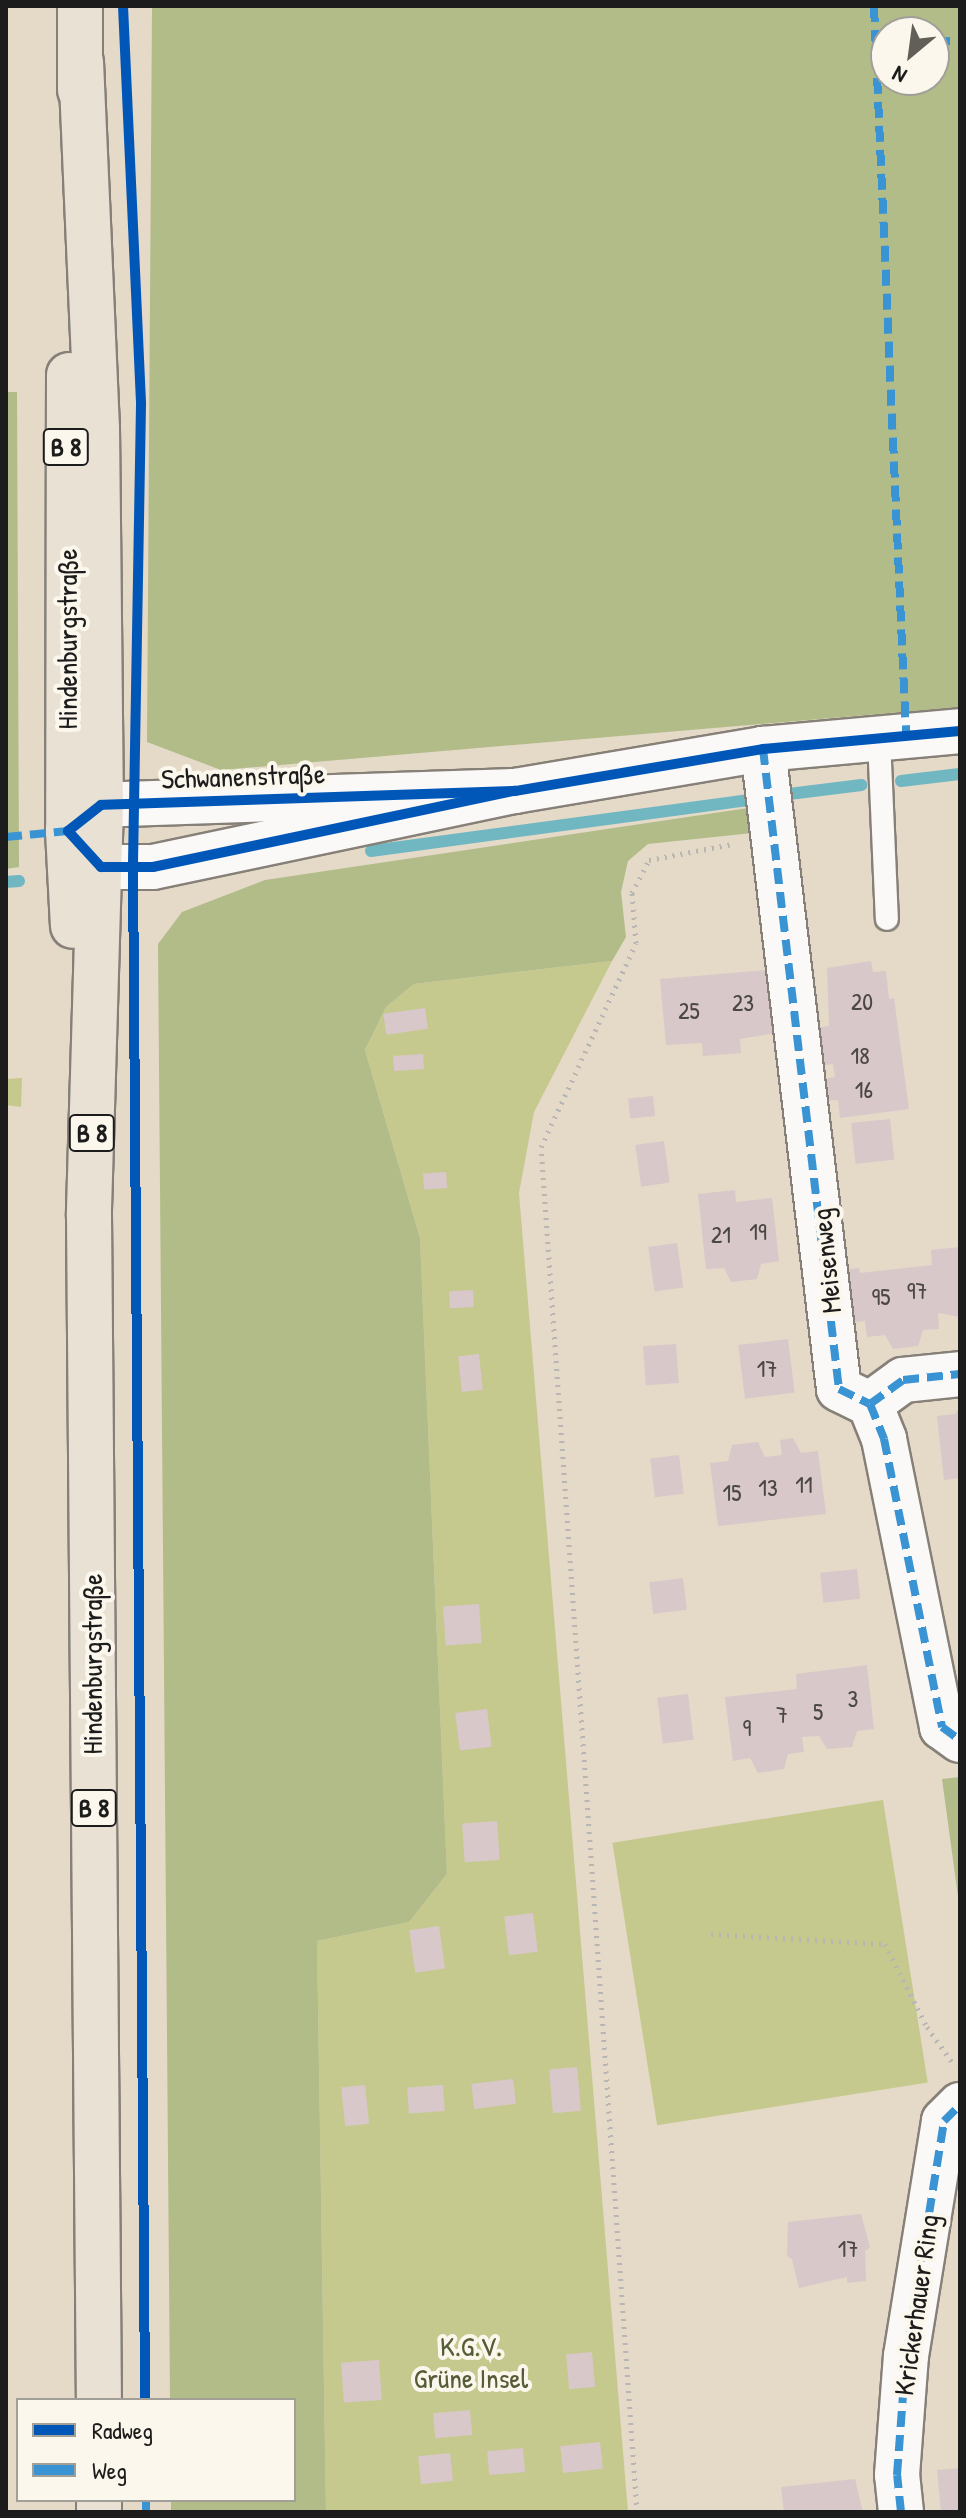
<!DOCTYPE html>
<html>
<head>
<meta charset="utf-8">
<style>
	body { margin:0 }
	#map { position:relative; width:966px; height:2518px; overflow:hidden; background:#e5d9c8; font-family:"Patrick Hand",sans-serif }
	div>[style] { position:absolute }
	.green>* { inset:0; background:#c6c98e; transform-origin:0 0 }
	.forest>* { inset:0; background:#b2bc89 }
	.stream>* { height:12px; margin:-6px; padding:0 6px; transform-origin:6px; border-radius:6px; background:#71b7c2 }
	.building>* { inset:0; background:#d8c8c9; transform-origin:0 0 }
	.path>* { height:5px; margin-top:-2.5px; transform-origin:0; background:repeating-linear-gradient(90deg,#b8b6b3 0 2px,transparent 0 8px) }
	.roads { filter:drop-shadow(2px 0 #868078) drop-shadow(-2px 0 #868078) drop-shadow(0 2px #868078) drop-shadow(0 -2px #868078) }
	.lane>* { height:22px; margin:-11px; padding:0 11px; transform-origin:11px; border-radius:11px; background:#fbf9f7 }
	.street>* { height:44px; margin:-22px; padding:0 22px; transform-origin:22px; border-radius:22px; background:#fbf9f7 }
	.primary>* { height:44px; margin:-22px; padding:0 22px; transform-origin:22px; border-radius:22px; background:#e9e1d4 }
	.quiet>* { height:8px; margin-top:-4px; transform-origin:0; background:repeating-linear-gradient(90deg,#3a94d4 0 16px,transparent 0 24px) }
	.cycleway>* { height:10px; margin:-5px; padding:0 5px; transform-origin:5px; border-radius:5px; background:#0057b8 }
	span { translate:-50% -50%; white-space:nowrap; text-align:center; line-height:1.15; -webkit-text-stroke:8px #fbf7ec; paint-order:stroke }
	.number-label { font-size:24px; color:#4b4747 }
	.number-label span { -webkit-text-stroke-width:0 }
	.shield-label span { padding:2px 6px; background:#fbf7ec; border:2px solid; border-radius:6px; -webkit-text-stroke-width:0 }
	.shield-label { font-size:26px; color:#1c1c1c; font-weight:700 }
	.street-label { font-size:28px; color:#1c1c1c }
	.park-label { font-size:28px; color:#565c37 }
	.frame { position:absolute; inset:0; border:8px solid #1c1c1c; pointer-events:none }
	.legend { position:absolute; left:16px; top:2398px; width:280px; height:104px; box-sizing:border-box; background:#fbf7ec; border:2px solid #a29f99; margin:0; padding:10px 14px; list-style:none; font-size:24px; color:#1c1c1c }
	.legend li { display:flex; align-items:center; gap:16px; height:40px }
	.legend b { width:40px; border:2px solid #a29f99 }
	.north { position:absolute; left:870px; top:16px; width:80px; height:80px; box-sizing:border-box; background:#fbf7ec; border:2px solid #a29f99; border-radius:50%; rotate:209deg; font-size:22px; font-weight:700; line-height:32px; text-align:center; color:#1c1c1c }
	.north::after { content:''; display:block; margin:auto; width:28px; height:36px; background:#625e58; clip-path:polygon(50% 0,100% 100%,50% 72%,0 100%) }
</style>
</head>
<body>
<div id="map">
	<div class="green">
		<div style="clip-path:polygon(612px 961px,534px 1112px,519px 1193px,628px 2512px,326px 2512px,317px 1941px,409px 1922px,447px 1874px,420px 1238px,365px 1050px,386px 1007px,414px 984px)"></div>
		<div style="clip-path:polygon(22px 1078px,21px 1107px,6px 1105px,6px 1079px)"></div>
		<div style="left:883px;top:1800px;width:286px;height:274px;rotate:81deg"></div>
	</div>
	<div class="forest">
		<div style="clip-path:polygon(evenodd,152px 6px,960px 6px,960px 707px,221px 770px,147px 742px,152px 6px,886px 32px,934px 32px,934px 80px,886px 80px,886px 32px)"></div>
		<div style="clip-path:polygon(6px 392px,17px 392px,19px 867px,6px 869px)"></div>
		<div style="clip-path:polygon(748px 808px,752px 833px,648px 844px,628px 861px,621px 892px,626px 937px,612px 961px,414px 984px,386px 1007px,365px 1050px,420px 1238px,447px 1874px,409px 1922px,317px 1941px,326px 2512px,171px 2512px,171px 2500px,294px 2500px,294px 2400px,170px 2400px,158px 944px,182px 912px,265px 880px)"></div>
		<div style="clip-path:polygon(960px 1777px,960px 1911px,942px 1779px)"></div>
	</div>
	<div class="stream">
		<div style="left:901px;top:781px;width:59px;rotate:-6.8deg"></div>
		<div style="left:781px;top:795px;width:81px;rotate:-7.1deg"></div>
		<div style="left:371px;top:851px;width:380px;rotate:-7.7deg"></div>
		<div style="left:6px;top:882px;width:13px;rotate:-4deg"></div>
	</div>
	<div class="building">
		<div style="clip-path:polygon(871px 961px,873px 972px,886px 971px,889px 999px,894px 998px,909px 1109px,840px 1118px,838px 1100px,823px 1101px,820px 1080px,835px 1077px,833px 1064px,820px 1066px,814px 1028px,829px 1026px,827px 968px)"></div>
		<div style="clip-path:polygon(768px 970px,775px 1033px,740px 1039px,741px 1053px,703px 1056px,702px 1043px,666px 1045px,660px 979px)"></div>
		<div style="left:425px;top:1008px;width:21px;height:42px;rotate:82deg"></div>
		<div style="left:423px;top:1054px;width:15px;height:30px;rotate:86deg"></div>
		<div style="left:653px;top:1096px;width:20px;height:25px;rotate:84deg"></div>
		<div style="left:890px;top:1119px;width:41px;height:39px;rotate:84deg"></div>
		<div style="left:664px;top:1141px;width:42px;height:29px;rotate:82deg"></div>
		<div style="left:446px;top:1172px;width:16px;height:23px;rotate:86deg"></div>
		<div style="clip-path:polygon(735px 1190px,736px 1202px,772px 1198px,779px 1261px,761px 1264px,757px 1279px,731px 1282px,724px 1268px,706px 1269px,698px 1194px)"></div>
		<div style="left:677px;top:1243px;width:45px;height:29px;rotate:82deg"></div>
		<div style="clip-path:polygon(960px 1247px,960px 1317px,938px 1313px,939px 1329px,923px 1330px,918px 1346px,893px 1349px,885px 1335px,867px 1337px,865px 1321px,848px 1323px,842px 1270px,859px 1268px,860px 1273px,932px 1265px,931px 1250px)"></div>
		<div style="left:473px;top:1290px;width:17px;height:24px;rotate:87deg"></div>
		<div style="left:788px;top:1339px;width:54px;height:50px;rotate:83deg"></div>
		<div style="left:676px;top:1344px;width:39px;height:33px;rotate:86deg"></div>
		<div style="left:479px;top:1354px;width:36px;height:21px;rotate:84deg"></div>
		<div style="clip-path:polygon(960px 1407px,960px 1478px,944px 1480px,937px 1416px,955px 1414px)"></div>
		<div style="clip-path:polygon(793px 1438px,801px 1453px,818px 1451px,826px 1514px,718px 1526px,710px 1463px,728px 1461px,732px 1445px,758px 1442px,765px 1457px,782px 1455px,780px 1440px)"></div>
		<div style="left:679px;top:1455px;width:39px;height:29px;rotate:83deg"></div>
		<div style="left:857px;top:1569px;width:30px;height:37px;rotate:84deg"></div>
		<div style="left:683px;top:1578px;width:32px;height:34px;rotate:83deg"></div>
		<div style="left:479px;top:1604px;width:39px;height:36px;rotate:86deg"></div>
		<div style="clip-path:polygon(867px 1665px,874px 1729px,857px 1731px,852px 1747px,827px 1749px,819px 1736px,802px 1737px,804px 1752px,788px 1754px,784px 1769px,758px 1773px,750px 1758px,733px 1761px,725px 1697px,797px 1689px,796px 1674px)"></div>
		<div style="left:688px;top:1694px;width:46px;height:31px;rotate:83deg"></div>
		<div style="left:487px;top:1709px;width:38px;height:32px;rotate:83deg"></div>
		<div style="left:497px;top:1821px;width:39px;height:35px;rotate:86deg"></div>
		<div style="left:533px;top:1913px;width:39px;height:29px;rotate:83deg"></div>
		<div style="left:439px;top:1926px;width:43px;height:30px;rotate:82deg"></div>
		<div style="left:577px;top:2067px;width:44px;height:28px;rotate:85deg"></div>
		<div style="left:513px;top:2079px;width:25px;height:42px;rotate:83deg"></div>
		<div style="left:365px;top:2085px;width:39px;height:24px;rotate:84deg"></div>
		<div style="left:443px;top:2085px;width:26px;height:36px;rotate:86deg"></div>
		<div style="clip-path:polygon(861px 2214px,870px 2247px,865px 2251px,866px 2281px,847px 2283px,847px 2277px,799px 2288px,792px 2259px,787px 2256px,788px 2222px)"></div>
		<div style="left:592px;top:2352px;width:35px;height:26px;rotate:85deg"></div>
		<div style="left:379px;top:2360px;width:40px;height:38px;rotate:86deg"></div>
		<div style="left:470px;top:2410px;width:25px;height:37px;rotate:85deg"></div>
		<div style="left:600px;top:2442px;width:27px;height:40px;rotate:84deg"></div>
		<div style="left:523px;top:2448px;width:24px;height:36px;rotate:85deg"></div>
		<div style="left:450px;top:2453px;width:28px;height:32px;rotate:84deg"></div>
		<div style="clip-path:polygon(960px 2468px,960px 2512px,941px 2512px,937px 2470px)"></div>
		<div style="clip-path:polygon(855px 2479px,863px 2512px,784px 2512px,781px 2487px)"></div>
	</div>
	<div class="path">
		<div style="left:711px;top:1934px;width:174px;rotate:3.3deg"></div>
		<div style="left:885px;top:1944px;width:93px;rotate:63.2deg"></div>
		<div style="left:927px;top:2027px;width:48px;rotate:54.3deg"></div>
		<div style="left:637px;top:2512px;width:1368px;rotate:-94.02deg"></div>
		<div style="left:541px;top:1147px;width:225px;rotate:-65deg"></div>
		<div style="left:636px;top:943px;width:50px;rotate:-94.6deg"></div>
		<div style="left:632px;top:893px;width:37px;rotate:-63deg"></div>
		<div style="left:649px;top:860px;width:85px;rotate:-10.9deg"></div>
	</div>
	<div class="roads">
		<div class="lane">
			<div style="left:879px;top:739px;width:180px;rotate:87.5deg"></div>
		</div>
		<div class="street">
			<div style="left:763px;top:749px;width:644px;rotate:83.23deg"></div>
			<div style="left:839px;top:1389px;width:34px;rotate:26deg"></div>
			<div style="left:870px;top:1404px;width:38px;rotate:68deg"></div>
			<div style="left:884px;top:1439px;width:294px;rotate:78.6deg"></div>
			<div style="left:942px;top:1727px;width:22px;rotate:36deg"></div>
			<div style="left:515px;top:791px;width:414px;rotate:178.1deg"></div>
			<div style="left:101px;top:805px;width:42px;rotate:141.8deg"></div>
			<div style="left:68px;top:831px;width:49px;rotate:47.5deg"></div>
			<div style="left:101px;top:867px;width:52px"></div>
			<div style="left:153px;top:867px;width:370px;rotate:-11.9deg"></div>
			<div style="left:515px;top:791px;width:252px;rotate:-9.6deg"></div>
			<div style="left:763px;top:749px;width:198px;rotate:-5.2deg"></div>
			<div style="left:870px;top:1404px;width:41px;rotate:-36deg"></div>
			<div style="left:903px;top:1380px;width:57px;rotate:-6deg"></div>
			<div style="left:901px;top:2512px;width:37px;rotate:-96deg"></div>
			<div style="left:897px;top:2475px;width:119px;rotate:-85.7deg"></div>
			<div style="left:906px;top:2356px;width:238px;rotate:-80.8deg"></div>
			<div style="left:944px;top:2121px;width:23px;rotate:-45deg"></div>
		</div>
		<div class="primary">
			<div style="left:81px;top:62px;width:366px;rotate:87.5deg"></div>
			<div style="left:97px;top:428px;width:377px;rotate:89.4deg"></div>
			<div style="left:101px;top:805px;width:411px;rotate:91.7deg"></div>
			<div style="left:89px;top:1216px;width:1184px;rotate:89.52deg"></div>
			<div style="left:80px;top:90px;width:84px;rotate:-90deg"></div>
			<div style="left:69px;top:375px;width:456px;rotate:90.1deg"></div>
			<div style="left:68px;top:831px;width:95px;rotate:87deg"></div>
			<div style="left:99px;top:2500px;width:12px;rotate:90deg"></div>
		</div>
	</div>
	<div class="quiet">
		<div style="left:874px;top:6px;width:730px;rotate:87.49deg"></div>
		<div style="left:934px;top:42px;width:26px;rotate:-4deg"></div>
		<div style="left:763px;top:749px;width:644px;rotate:83.23deg"></div>
		<div style="left:839px;top:1389px;width:34px;rotate:26deg"></div>
		<div style="left:870px;top:1404px;width:38px;rotate:68deg"></div>
		<div style="left:884px;top:1439px;width:294px;rotate:78.6deg"></div>
		<div style="left:942px;top:1727px;width:22px;rotate:36deg"></div>
		<div style="left:6px;top:837px;width:62px;rotate:-5.5deg"></div>
		<div style="left:870px;top:1404px;width:41px;rotate:-36deg"></div>
		<div style="left:903px;top:1380px;width:57px;rotate:-6deg"></div>
		<div style="left:146px;top:2500px;width:12px;rotate:90deg"></div>
		<div style="left:901px;top:2512px;width:37px;rotate:-96deg"></div>
		<div style="left:897px;top:2475px;width:119px;rotate:-85.7deg"></div>
		<div style="left:906px;top:2356px;width:238px;rotate:-80.8deg"></div>
		<div style="left:944px;top:2121px;width:23px;rotate:-45deg"></div>
	</div>
	<div class="cycleway">
		<div style="left:123px;top:6px;width:399px;rotate:87.4deg"></div>
		<div style="left:141px;top:405px;width:462px;rotate:91deg"></div>
		<div style="left:133px;top:867px;width:1533px;rotate:89.55deg"></div>
		<div style="left:515px;top:791px;width:414px;rotate:178.1deg"></div>
		<div style="left:101px;top:805px;width:42px;rotate:141.8deg"></div>
		<div style="left:68px;top:831px;width:49px;rotate:47.5deg"></div>
		<div style="left:101px;top:867px;width:52px"></div>
		<div style="left:153px;top:867px;width:370px;rotate:-11.9deg"></div>
		<div style="left:515px;top:791px;width:252px;rotate:-9.6deg"></div>
		<div style="left:763px;top:749px;width:198px;rotate:-5.2deg"></div>
	</div>
	<div class="number-label">
		<span style="left:862px;top:1002px">20</span>
		<span style="left:743px;top:1003px">23</span>
		<span style="left:689px;top:1011px">25</span>
		<span style="left:860px;top:1056px">18</span>
		<span style="left:864px;top:1090px">16</span>
		<span style="left:758px;top:1232px">19</span>
		<span style="left:721px;top:1235px">21</span>
		<span style="left:917px;top:1291px">97</span>
		<span style="left:881px;top:1297px">95</span>
		<span style="left:767px;top:1369px">17</span>
		<span style="left:804px;top:1485px">11</span>
		<span style="left:768px;top:1488px">13</span>
		<span style="left:732px;top:1493px">15</span>
		<span style="left:853px;top:1699px">3</span>
		<span style="left:818px;top:1712px">5</span>
		<span style="left:782px;top:1715px">7</span>
		<span style="left:747px;top:1728px">9</span>
		<span style="left:848px;top:2249px">17</span>
	</div>
	<div class="shield-label">
		<span style="left:66px;top:447px">B 8</span>
		<span style="left:92px;top:1133px">B 8</span>
		<span style="left:94px;top:1808px">B 8</span>
	</div>
	<div class="street-label">
		<span style="left:67px;top:639px;rotate:-90deg">Hindenburgstraße</span>
		<span style="left:243px;top:776px;rotate:-2deg">Schwanenstraße</span>
		<span style="left:826px;top:1261px;rotate:-96deg">Meisenweg</span>
		<span style="left:92px;top:1664px;rotate:-90deg">Hindenburgstraße</span>
		<span style="left:916px;top:2305px;rotate:-82deg">Krickerhauer Ring</span>
	</div>
	<div class="park-label">
		<span style="left:471px;top:2362px">K.G.V.<br>Grüne Insel</span>
	</div>
	<div class="frame"></div>
	<ul class="legend">
	<li><b style="height:10px;background:#0057b8"></b>Radweg</li>
	<li><b style="height:10px;background:#3a94d4"></b>Weg</li>
	</ul>
	<div class="north">N</div>
</div>
</body>
</html>
